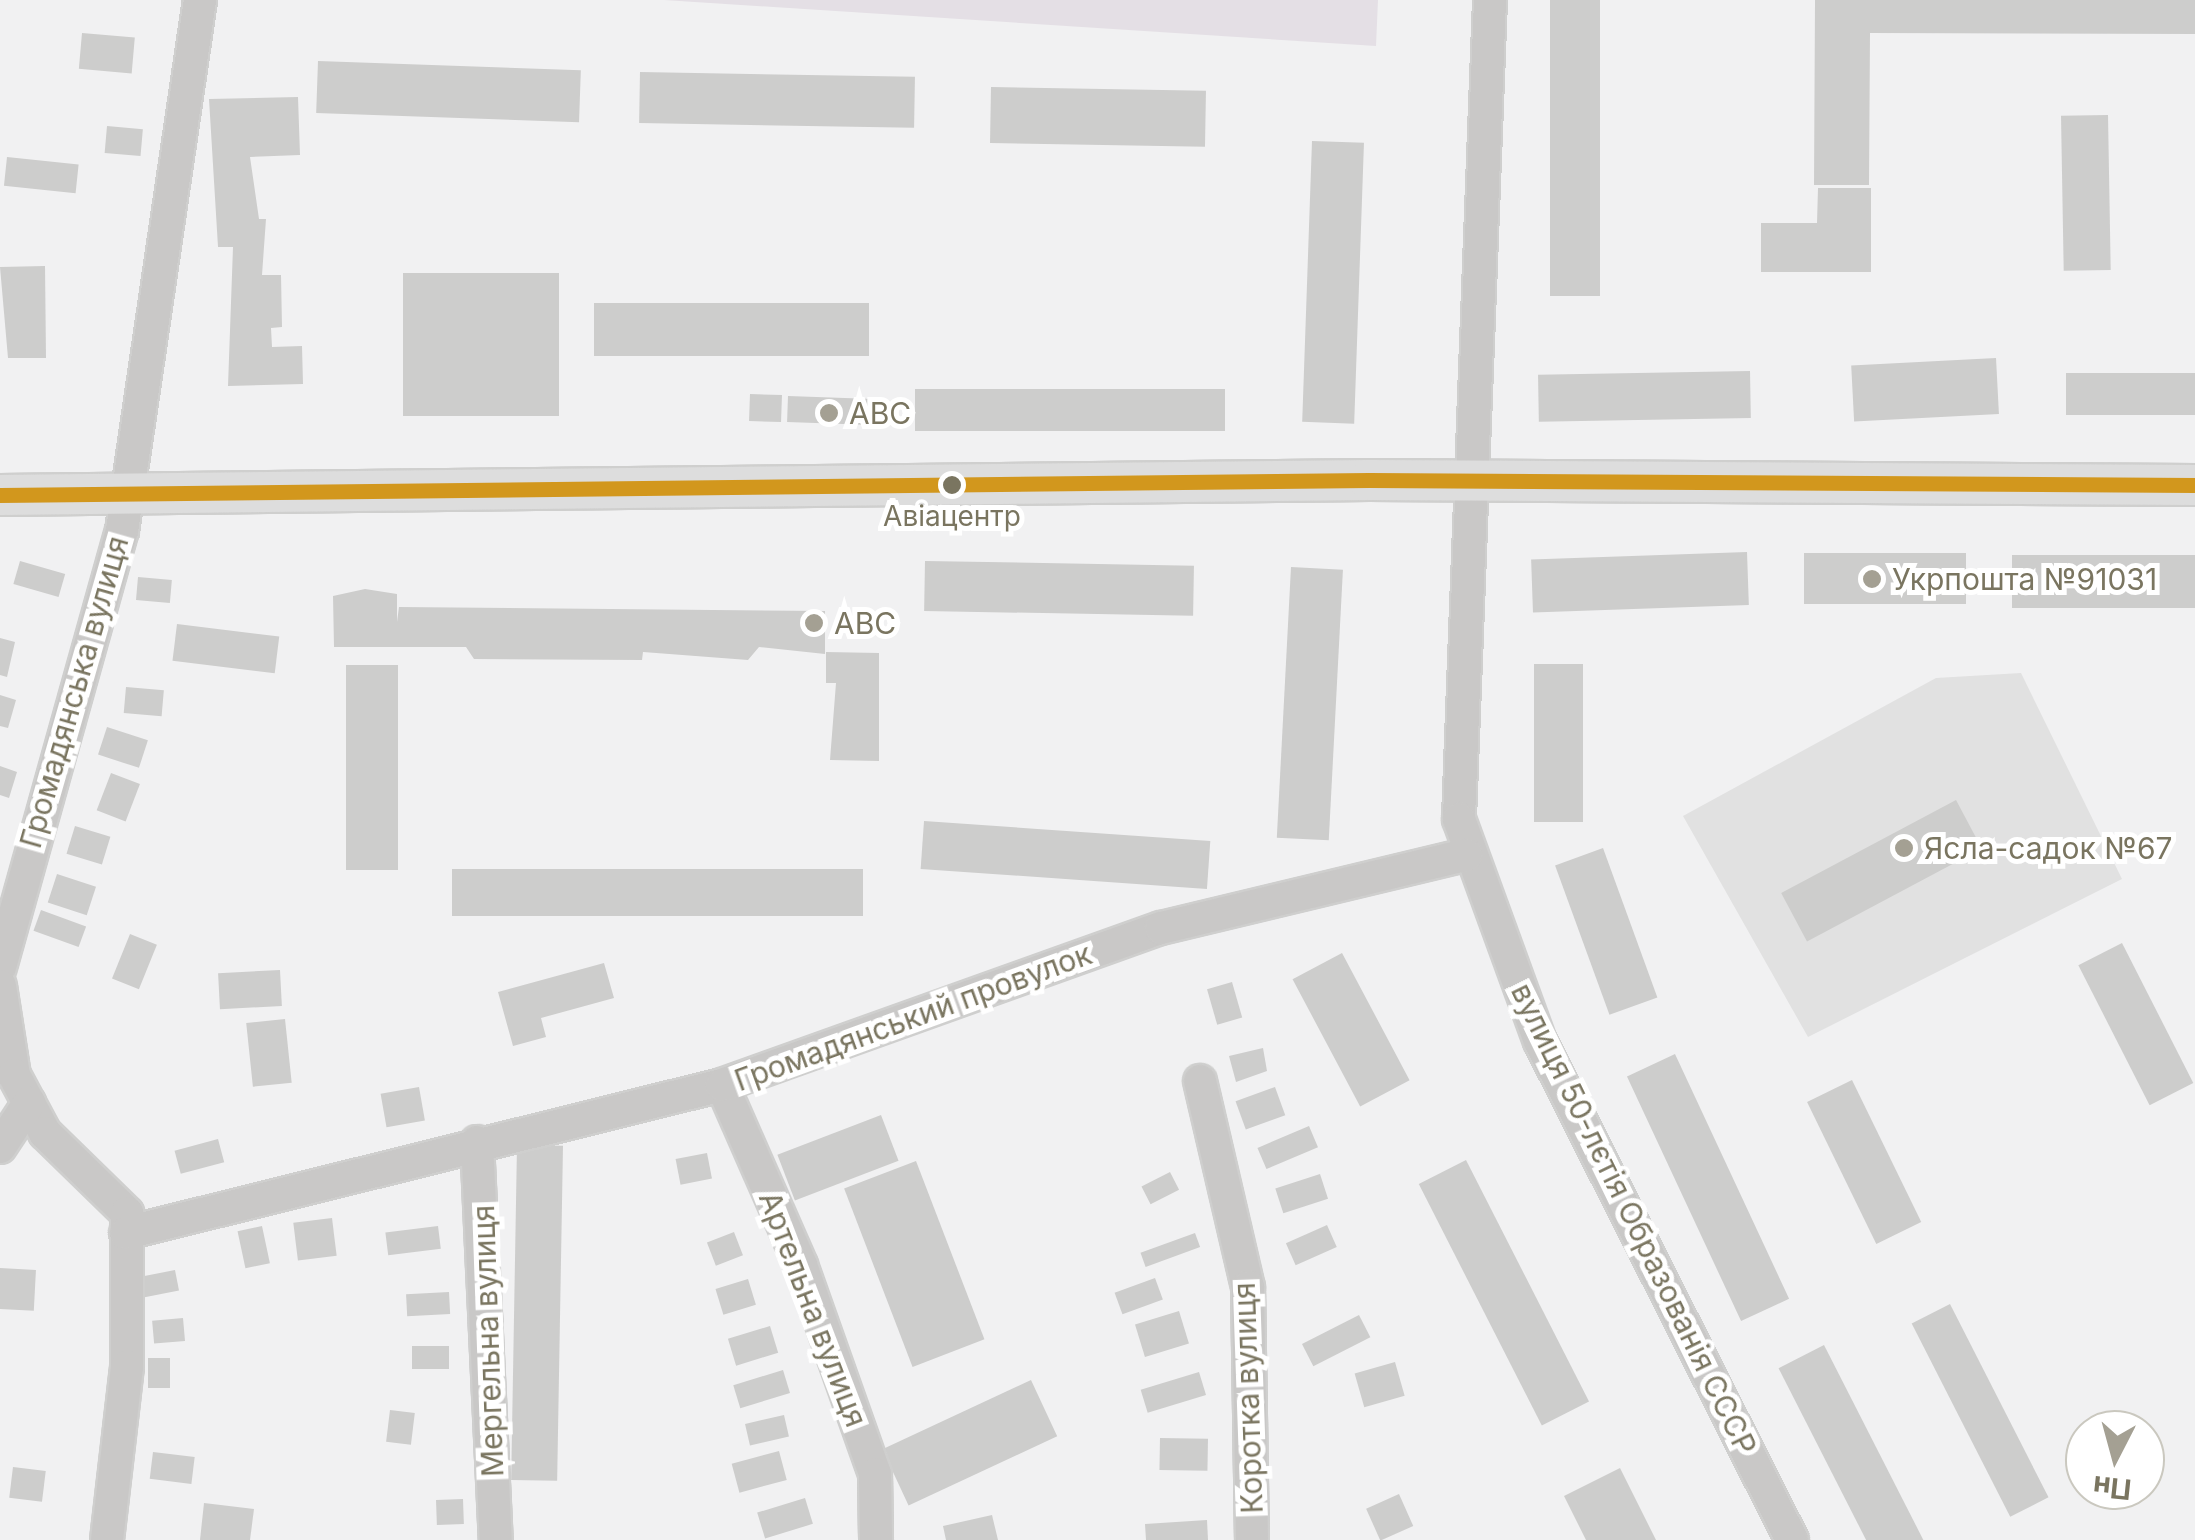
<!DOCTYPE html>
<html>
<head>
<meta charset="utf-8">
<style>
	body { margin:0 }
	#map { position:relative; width:2195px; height:1540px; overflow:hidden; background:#f1f1f2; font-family:Inter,sans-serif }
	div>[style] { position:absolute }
	.built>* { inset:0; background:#e1e1e1 }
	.green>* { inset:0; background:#e4dfe5 }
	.building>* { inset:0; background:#cdcdcc; transform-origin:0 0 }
	.roads { filter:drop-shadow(2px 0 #cfcfce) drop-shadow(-2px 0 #cfcfce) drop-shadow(0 2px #cfcfce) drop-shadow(0 -2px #cfcfce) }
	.minor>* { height:32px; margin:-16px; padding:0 16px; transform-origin:16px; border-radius:16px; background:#c9c8c7 }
	.major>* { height:40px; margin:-20px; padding:0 20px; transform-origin:20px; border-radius:20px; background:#ddd }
	.bus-1>* { height:15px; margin:-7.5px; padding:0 7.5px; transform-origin:7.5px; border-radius:7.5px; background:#d2971d }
	.dots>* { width:28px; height:28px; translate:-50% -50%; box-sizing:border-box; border:5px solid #fff; border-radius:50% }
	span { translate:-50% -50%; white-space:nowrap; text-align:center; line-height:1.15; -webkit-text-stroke:10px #fff; paint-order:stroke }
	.bus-label { font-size:28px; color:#7a7560 }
	.poi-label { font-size:30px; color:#7a7560 }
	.left { translate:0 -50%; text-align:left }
	.street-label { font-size:30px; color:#7a7560 }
	.north { position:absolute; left:2065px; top:1410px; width:100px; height:100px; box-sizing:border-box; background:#fff; border:2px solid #cac8bf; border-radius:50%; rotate:186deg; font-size:28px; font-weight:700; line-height:40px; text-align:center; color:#7a7560 }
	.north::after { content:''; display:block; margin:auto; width:35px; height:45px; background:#a4a093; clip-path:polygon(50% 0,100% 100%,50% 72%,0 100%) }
</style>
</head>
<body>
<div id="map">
	<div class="built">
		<div style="clip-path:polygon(2021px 673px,2122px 879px,1808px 1037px,1683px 816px,1936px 678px)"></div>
	</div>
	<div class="green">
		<div style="clip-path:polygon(664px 0,1378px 0,1376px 46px)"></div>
	</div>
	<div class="building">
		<div style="left:1550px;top:0;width:50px;height:296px"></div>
		<div style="clip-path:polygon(1815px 0,2195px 0,2195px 34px,1870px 33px,1869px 185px,1814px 185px)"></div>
		<div style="left:82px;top:33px;width:53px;height:36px;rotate:5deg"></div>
		<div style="left:318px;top:61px;width:263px;height:52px;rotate:2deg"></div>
		<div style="left:640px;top:72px;width:275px;height:51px;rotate:1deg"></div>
		<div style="left:991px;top:87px;width:215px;height:56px;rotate:1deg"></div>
		<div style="clip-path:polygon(298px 97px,300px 155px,250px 157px,259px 219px,266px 219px,262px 275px,281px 275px,282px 327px,271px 328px,272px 347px,302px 346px,303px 384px,228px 386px,233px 247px,218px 247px,209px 99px)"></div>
		<div style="left:2108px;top:115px;width:155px;height:47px;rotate:89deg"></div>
		<div style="left:107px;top:126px;width:36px;height:27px;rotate:5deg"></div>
		<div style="left:1312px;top:141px;width:52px;height:281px;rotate:2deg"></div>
		<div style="left:7px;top:157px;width:72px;height:29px;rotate:6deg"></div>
		<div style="clip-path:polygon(1818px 188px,1871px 188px,1871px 272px,1761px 272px,1761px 223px,1817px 223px)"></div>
		<div style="clip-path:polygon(45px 266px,46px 358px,8px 358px,0 267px)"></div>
		<div style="left:559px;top:273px;width:143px;height:156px;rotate:90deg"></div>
		<div style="left:869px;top:303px;width:53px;height:275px;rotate:90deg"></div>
		<div style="left:1996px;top:358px;width:56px;height:145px;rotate:87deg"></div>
		<div style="left:1750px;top:371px;width:47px;height:212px;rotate:89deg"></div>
		<div style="left:2195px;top:373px;width:42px;height:129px;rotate:90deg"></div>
		<div style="left:915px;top:389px;width:310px;height:42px"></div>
		<div style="left:750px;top:394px;width:32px;height:27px;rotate:2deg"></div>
		<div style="left:788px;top:396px;width:92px;height:26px;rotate:2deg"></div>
		<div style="left:1747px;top:552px;width:53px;height:216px;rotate:88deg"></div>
		<div style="left:1966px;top:553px;width:51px;height:162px;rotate:90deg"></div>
		<div style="left:2012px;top:555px;width:183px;height:53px"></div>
		<div style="left:20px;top:561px;width:47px;height:24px;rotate:16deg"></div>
		<div style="left:925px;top:561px;width:269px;height:50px;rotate:1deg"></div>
		<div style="left:1291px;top:567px;width:52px;height:271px;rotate:3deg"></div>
		<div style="left:138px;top:577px;width:34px;height:23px;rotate:5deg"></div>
		<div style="clip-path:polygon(365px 589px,397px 594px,397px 622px,399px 607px,825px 611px,825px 654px,759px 647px,748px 660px,643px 652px,642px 660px,474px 659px,466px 647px,334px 647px,333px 596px)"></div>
		<div style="left:177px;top:624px;width:103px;height:37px;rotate:7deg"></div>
		<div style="clip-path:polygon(0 638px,15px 642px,7px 677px,0 675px)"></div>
		<div style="clip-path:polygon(826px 652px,879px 653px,879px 761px,830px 760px,836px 683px,826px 683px)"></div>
		<div style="left:1534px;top:664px;width:49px;height:158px"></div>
		<div style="left:346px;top:665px;width:52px;height:205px"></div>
		<div style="left:126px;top:687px;width:38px;height:26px;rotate:5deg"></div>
		<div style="clip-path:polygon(0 695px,16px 700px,8px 728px,0 726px)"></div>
		<div style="left:107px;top:727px;width:43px;height:29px;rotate:18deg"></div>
		<div style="clip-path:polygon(0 766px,17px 772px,9px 798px,0 795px)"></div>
		<div style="left:111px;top:773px;width:31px;height:40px;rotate:21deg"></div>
		<div style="left:1956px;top:800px;width:55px;height:198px;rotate:62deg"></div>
		<div style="left:924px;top:821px;width:287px;height:48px;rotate:4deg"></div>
		<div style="left:75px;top:826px;width:37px;height:29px;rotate:17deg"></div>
		<div style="left:1603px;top:848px;width:159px;height:51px;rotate:70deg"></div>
		<div style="left:452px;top:869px;width:411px;height:47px"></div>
		<div style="left:57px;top:874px;width:41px;height:30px;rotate:18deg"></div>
		<div style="left:41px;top:910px;width:48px;height:22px;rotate:20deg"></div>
		<div style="left:130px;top:934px;width:29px;height:48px;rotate:22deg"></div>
		<div style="left:2122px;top:943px;width:157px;height:49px;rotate:63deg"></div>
		<div style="left:1342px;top:953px;width:144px;height:56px;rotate:62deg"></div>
		<div style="clip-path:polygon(604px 963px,614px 998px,541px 1018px,546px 1037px,513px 1046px,498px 992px)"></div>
		<div style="left:280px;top:970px;width:36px;height:62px;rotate:87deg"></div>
		<div style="left:1232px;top:982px;width:37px;height:26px;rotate:74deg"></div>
		<div style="left:285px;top:1019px;width:64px;height:39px;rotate:84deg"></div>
		<div style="clip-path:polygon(1263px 1048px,1267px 1071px,1236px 1082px,1229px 1056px)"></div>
		<div style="left:1675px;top:1054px;width:270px;height:53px;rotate:65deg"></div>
		<div style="left:1852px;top:1080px;width:158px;height:50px;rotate:64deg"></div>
		<div style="left:419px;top:1087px;width:34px;height:39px;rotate:80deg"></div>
		<div style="left:1275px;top:1087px;width:30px;height:42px;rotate:70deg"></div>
		<div style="left:881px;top:1115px;width:49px;height:111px;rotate:69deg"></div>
		<div style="left:1309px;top:1126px;width:23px;height:56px;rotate:67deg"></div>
		<div style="left:218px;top:1139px;width:24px;height:45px;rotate:75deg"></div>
		<div style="left:517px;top:1145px;width:46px;height:335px;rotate:1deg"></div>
		<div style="left:707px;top:1153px;width:26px;height:32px;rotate:79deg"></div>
		<div style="left:1466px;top:1160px;width:271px;height:53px;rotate:63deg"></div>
		<div style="left:916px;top:1161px;width:191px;height:77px;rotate:69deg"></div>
		<div style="left:1170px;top:1172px;width:20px;height:32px;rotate:63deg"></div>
		<div style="left:1320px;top:1174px;width:26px;height:47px;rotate:72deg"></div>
		<div style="left:332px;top:1218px;width:38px;height:39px;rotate:83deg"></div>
		<div style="left:1327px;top:1225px;width:24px;height:45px;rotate:66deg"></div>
		<div style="left:262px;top:1226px;width:38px;height:25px;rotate:78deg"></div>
		<div style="left:438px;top:1226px;width:23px;height:53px;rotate:83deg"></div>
		<div style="left:734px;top:1232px;width:25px;height:29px;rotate:69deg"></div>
		<div style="left:1195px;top:1233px;width:15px;height:58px;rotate:70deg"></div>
		<div style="left:0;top:1268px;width:36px;height:41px;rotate:3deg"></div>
		<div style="left:175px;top:1270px;width:21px;height:35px;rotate:79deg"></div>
		<div style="left:1155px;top:1278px;width:23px;height:43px;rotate:70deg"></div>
		<div style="left:748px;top:1279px;width:27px;height:34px;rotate:73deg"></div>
		<div style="left:449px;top:1292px;width:22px;height:43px;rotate:87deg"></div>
		<div style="left:1950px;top:1304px;width:217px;height:43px;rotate:63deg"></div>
		<div style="left:1179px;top:1311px;width:34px;height:46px;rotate:73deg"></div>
		<div style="left:1359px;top:1315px;width:25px;height:64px;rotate:63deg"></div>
		<div style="left:183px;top:1318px;width:23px;height:31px;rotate:85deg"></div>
		<div style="left:770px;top:1326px;width:28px;height:44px;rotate:73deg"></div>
		<div style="left:1824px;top:1345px;width:219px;height:51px;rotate:63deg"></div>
		<div style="left:412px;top:1346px;width:37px;height:23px"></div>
		<div style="left:148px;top:1358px;width:22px;height:30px"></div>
		<div style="left:1395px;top:1362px;width:35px;height:42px;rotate:74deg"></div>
		<div style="left:783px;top:1370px;width:24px;height:52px;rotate:73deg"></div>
		<div style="left:1199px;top:1372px;width:24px;height:61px;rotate:73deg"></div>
		<div style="left:1031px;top:1380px;width:62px;height:164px;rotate:65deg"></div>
		<div style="left:390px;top:1410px;width:25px;height:32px;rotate:7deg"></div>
		<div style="left:784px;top:1415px;width:22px;height:40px;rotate:77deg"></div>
		<div style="left:1160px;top:1438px;width:48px;height:32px;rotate:1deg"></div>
		<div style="left:779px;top:1451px;width:30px;height:49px;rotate:75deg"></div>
		<div style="left:153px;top:1452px;width:42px;height:27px;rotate:7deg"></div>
		<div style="left:13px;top:1467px;width:33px;height:31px;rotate:7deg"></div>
		<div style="clip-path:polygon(1620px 1468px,1656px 1540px,1586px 1540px,1564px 1496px)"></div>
		<div style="left:1399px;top:1494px;width:35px;height:36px;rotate:66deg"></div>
		<div style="left:805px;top:1498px;width:27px;height:50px;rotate:73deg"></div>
		<div style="left:463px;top:1499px;width:25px;height:27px;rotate:88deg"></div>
		<div style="clip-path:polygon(204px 1503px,254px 1509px,250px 1540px,200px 1540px)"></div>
		<div style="clip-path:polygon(992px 1515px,998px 1540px,946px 1540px,943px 1526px)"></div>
		<div style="clip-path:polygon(1207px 1520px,1208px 1540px,1146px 1540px,1145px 1524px)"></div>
	</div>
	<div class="roads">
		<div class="minor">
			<div style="left:1490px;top:0;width:820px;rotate:92.17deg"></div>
			<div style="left:1459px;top:819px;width:236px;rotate:70deg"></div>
			<div style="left:1540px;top:1041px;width:559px;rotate:63.21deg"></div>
			<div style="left:0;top:967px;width:453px;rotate:-74.4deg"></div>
			<div style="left:122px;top:531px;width:537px;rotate:-81.64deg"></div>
			<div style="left:0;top:986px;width:90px;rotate:81.1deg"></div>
			<div style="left:14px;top:1075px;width:66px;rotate:61.9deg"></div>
			<div style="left:45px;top:1133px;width:115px;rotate:44.3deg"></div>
			<div style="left:127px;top:1213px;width:154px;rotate:90deg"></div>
			<div style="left:127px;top:1367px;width:174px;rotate:96.6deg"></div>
			<div style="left:1200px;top:1081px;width:212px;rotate:76.9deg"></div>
			<div style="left:1248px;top:1287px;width:253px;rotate:89.1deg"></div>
			<div style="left:722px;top:1085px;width:197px;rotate:66.3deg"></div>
			<div style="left:801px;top:1265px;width:222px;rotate:70.5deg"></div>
			<div style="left:875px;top:1474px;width:66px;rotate:89.1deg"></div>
			<div style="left:477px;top:1142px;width:398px;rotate:87.3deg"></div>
			<div style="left:0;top:1147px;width:53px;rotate:-56.6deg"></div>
			<div style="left:126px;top:1233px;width:614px;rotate:-13.95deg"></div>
			<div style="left:722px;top:1085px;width:466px;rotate:-19.7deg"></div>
			<div style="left:1161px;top:928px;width:314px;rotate:-13.5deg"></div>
		</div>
		<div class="major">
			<div style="left:0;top:495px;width:1369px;rotate:-0.63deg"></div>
			<div style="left:1369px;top:480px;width:826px;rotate:0.35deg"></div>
		</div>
	</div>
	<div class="bus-1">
		<div style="left:0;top:495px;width:1369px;rotate:-0.63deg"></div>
		<div style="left:1369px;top:480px;width:826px;rotate:0.35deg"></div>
	</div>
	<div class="dots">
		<div style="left:829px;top:413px;background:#a4a093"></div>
		<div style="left:952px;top:485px;background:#7a7560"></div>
		<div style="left:1872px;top:579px;background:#a4a093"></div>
		<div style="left:814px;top:623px;background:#a4a093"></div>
		<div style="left:1904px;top:848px;background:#a4a093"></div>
	</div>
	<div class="bus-label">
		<span style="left:952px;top:516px">Авіацентр</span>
	</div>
	<div class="poi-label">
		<span class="left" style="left:849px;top:413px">АВС</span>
		<span class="left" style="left:1892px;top:579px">Укрпошта №91031</span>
		<span class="left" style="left:834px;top:623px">ABC</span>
		<span class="left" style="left:1924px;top:848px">Ясла-садок №67</span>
	</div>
	<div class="street-label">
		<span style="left:74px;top:692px;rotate:-74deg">Громадянська вулиця</span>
		<span style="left:913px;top:1017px;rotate:-20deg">Громадянський провулок</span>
		<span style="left:1634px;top:1219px;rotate:64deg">вулиця 50-лєтія Образованія СССР</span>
		<span style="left:813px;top:1309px;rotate:69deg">Артельна вулиця</span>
		<span style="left:488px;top:1341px;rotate:-92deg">Мергельна вулиця</span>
		<span style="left:1248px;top:1398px;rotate:-92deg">Коротка вулиця</span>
	</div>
	<div class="north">Пн</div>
</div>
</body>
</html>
